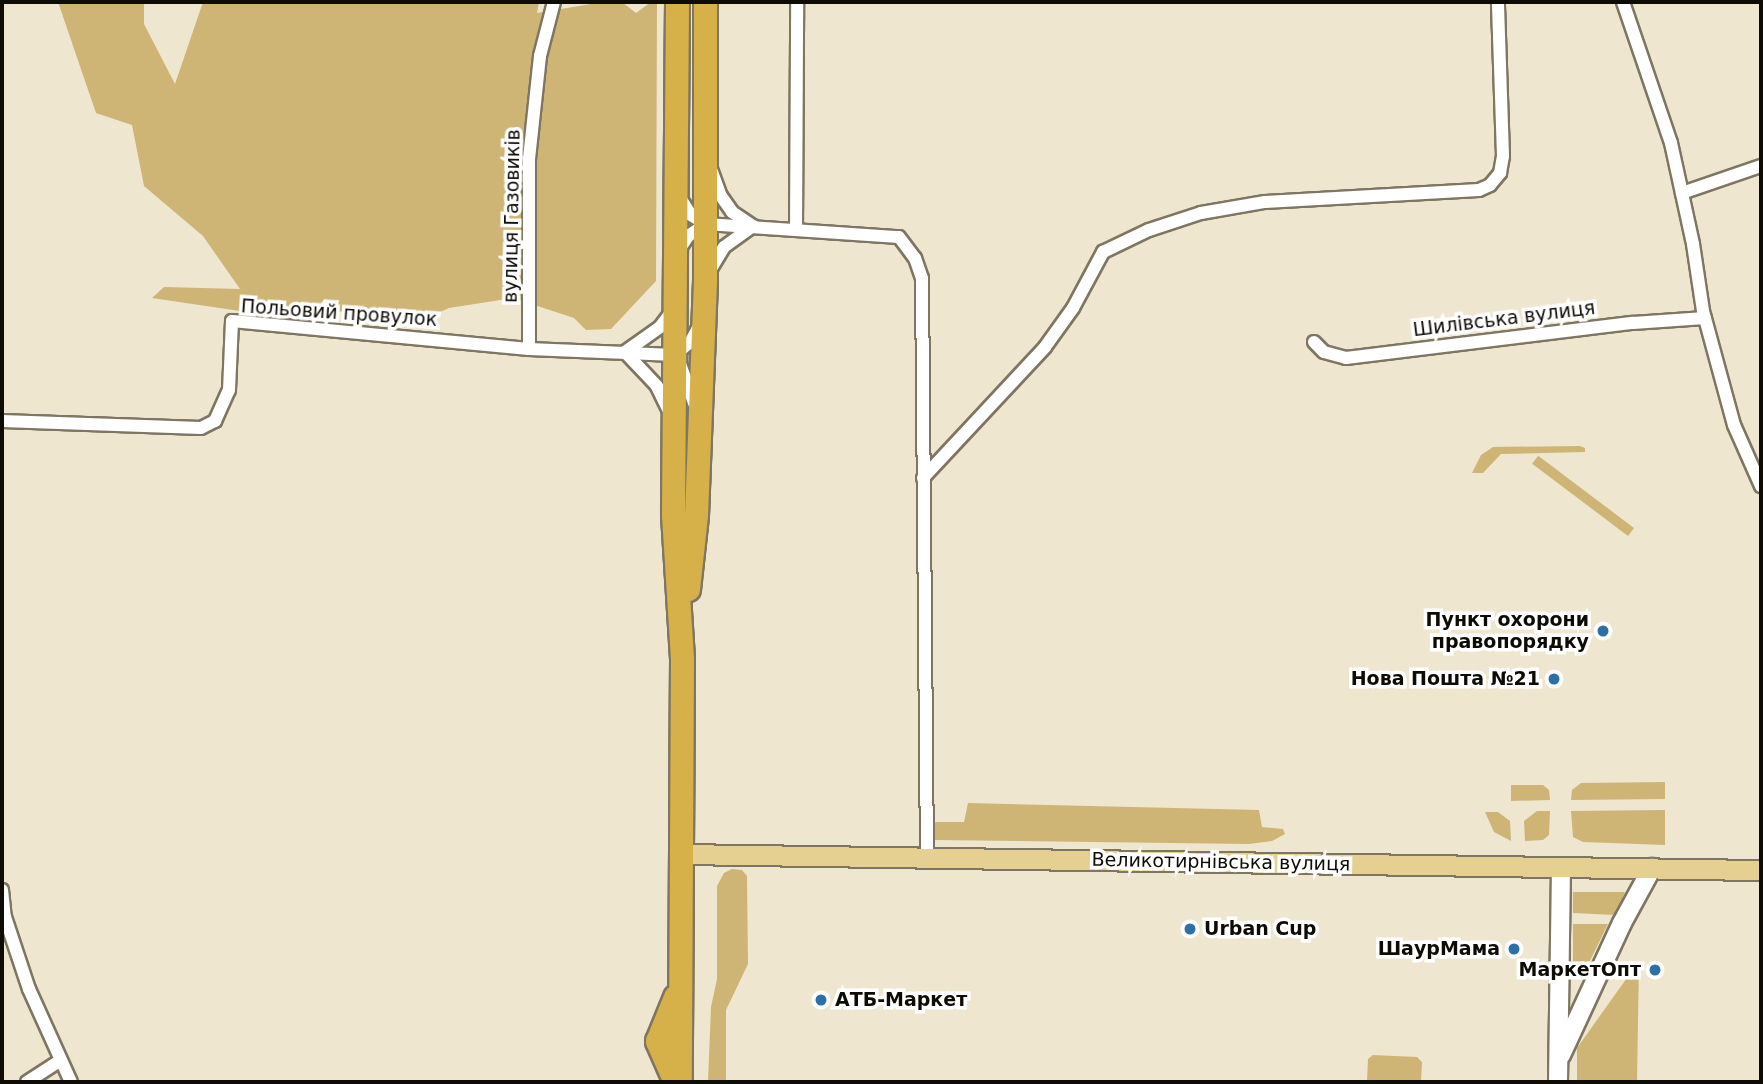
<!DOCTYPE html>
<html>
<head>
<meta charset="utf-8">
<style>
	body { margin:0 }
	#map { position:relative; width:1763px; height:1084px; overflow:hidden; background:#efe6d0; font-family:"DejaVu Sans",sans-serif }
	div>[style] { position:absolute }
	.green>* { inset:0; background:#ceb576; transform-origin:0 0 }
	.roads { filter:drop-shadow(2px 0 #7e7662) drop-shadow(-2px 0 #7e7662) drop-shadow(0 2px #7e7662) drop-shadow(0 -2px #7e7662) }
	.street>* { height:12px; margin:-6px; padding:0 6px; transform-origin:6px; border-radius:6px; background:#fff }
	.secondary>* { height:18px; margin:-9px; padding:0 9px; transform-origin:9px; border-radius:9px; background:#fff }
	.primary>* { height:19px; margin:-9.5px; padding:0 9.5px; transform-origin:9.5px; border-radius:9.5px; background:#e6d091 }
	.highway>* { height:23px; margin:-11.5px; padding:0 11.5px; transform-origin:11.5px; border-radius:11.5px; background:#d6b048 }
	.dots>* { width:19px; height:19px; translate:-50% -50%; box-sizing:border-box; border:4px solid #fff; border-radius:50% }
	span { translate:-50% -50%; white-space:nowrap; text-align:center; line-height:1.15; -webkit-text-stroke:7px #fff; paint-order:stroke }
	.street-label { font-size:19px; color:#0e0b05 }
	.poi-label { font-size:19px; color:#0e0b05; font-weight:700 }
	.right { translate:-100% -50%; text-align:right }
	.left { translate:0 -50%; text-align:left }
	.frame { position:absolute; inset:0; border:4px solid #0e0b05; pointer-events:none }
</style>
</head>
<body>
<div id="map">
	<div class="green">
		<div style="clip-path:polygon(58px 2px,144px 2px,144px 24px,175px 84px,203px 2px,539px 2px,537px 13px,603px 2px,622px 2px,636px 13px,651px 2px,657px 2px,656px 281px,611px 329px,586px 330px,574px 318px,513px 298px,449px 308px,431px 316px,250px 307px,240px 311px,152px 298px,164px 287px,240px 289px,203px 236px,144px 186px,132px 125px,96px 113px)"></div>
		<div style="clip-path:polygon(1580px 446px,1585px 448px,1585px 452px,1501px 454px,1483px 473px,1472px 473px,1481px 455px,1493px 447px)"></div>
		<div style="left:1634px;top:528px;width:10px;height:120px;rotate:127deg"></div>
		<div style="clip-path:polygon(1665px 782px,1665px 799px,1571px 800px,1572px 790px,1581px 783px)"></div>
		<div style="clip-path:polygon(1511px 785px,1543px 785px,1549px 790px,1550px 800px,1511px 801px)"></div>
		<div style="clip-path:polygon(968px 803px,1259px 810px,1262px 827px,1283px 829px,1285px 834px,1272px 841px,1249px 844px,934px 840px,934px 822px,964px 822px)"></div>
		<div style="clip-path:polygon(1665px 810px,1665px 845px,1583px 842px,1573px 837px,1571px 811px)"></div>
		<div style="clip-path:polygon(1537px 811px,1550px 811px,1549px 835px,1543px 840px,1525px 841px,1524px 821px)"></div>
		<div style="clip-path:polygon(1485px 812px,1498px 812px,1510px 821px,1511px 841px,1494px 832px)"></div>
		<div style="clip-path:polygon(732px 869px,742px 870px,747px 876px,748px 964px,726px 1010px,726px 1082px,708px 1082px,711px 1007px,717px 979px,717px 886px,724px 873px)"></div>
		<div style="clip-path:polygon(1573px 892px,1625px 892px,1615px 915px,1573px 913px)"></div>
		<div style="clip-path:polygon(1573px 924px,1608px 924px,1583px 975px,1573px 974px)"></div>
		<div style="clip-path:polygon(1639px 961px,1637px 1082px,1577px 1082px,1577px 1048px)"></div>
		<div style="clip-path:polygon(1373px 1055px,1417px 1057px,1422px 1062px,1421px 1082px,1367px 1082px,1368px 1059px)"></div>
	</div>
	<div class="roads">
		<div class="street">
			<div style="left:1623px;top:2px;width:149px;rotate:71.2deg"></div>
			<div style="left:1671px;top:143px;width:103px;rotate:77.7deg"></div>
			<div style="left:1693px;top:244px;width:68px;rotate:81.5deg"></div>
			<div style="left:1703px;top:311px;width:118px;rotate:74.8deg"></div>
			<div style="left:1734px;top:425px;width:67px;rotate:66.1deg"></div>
			<div style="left:711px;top:169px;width:29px;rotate:70deg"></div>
			<div style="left:721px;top:196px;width:19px;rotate:55deg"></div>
			<div style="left:732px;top:212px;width:22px;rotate:34deg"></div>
			<div style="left:1682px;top:193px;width:83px;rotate:-18.9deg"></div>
			<div style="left:679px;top:196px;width:22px;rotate:58deg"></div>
			<div style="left:691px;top:215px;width:17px;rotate:31deg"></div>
			<div style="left:706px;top:224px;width:193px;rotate:3.9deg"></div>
			<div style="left:899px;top:237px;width:26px;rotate:53deg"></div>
			<div style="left:915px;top:258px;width:21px;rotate:71deg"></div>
			<div style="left:922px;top:278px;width:580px;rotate:89.51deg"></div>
			<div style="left:796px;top:229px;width:227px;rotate:-89.7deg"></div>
			<div style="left:679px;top:250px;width:17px;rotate:-57deg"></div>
			<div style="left:688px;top:236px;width:22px;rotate:-34deg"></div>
			<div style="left:709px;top:272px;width:29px;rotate:-59deg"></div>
			<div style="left:724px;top:247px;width:36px;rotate:-36deg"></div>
			<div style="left:1314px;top:342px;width:14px;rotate:45deg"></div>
			<div style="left:1324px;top:352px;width:23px;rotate:15deg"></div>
			<div style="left:1346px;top:358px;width:289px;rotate:-7deg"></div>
			<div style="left:1633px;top:323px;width:72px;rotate:-4deg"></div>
			<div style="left:529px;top:349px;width:190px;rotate:-90deg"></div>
			<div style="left:529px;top:159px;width:104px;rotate:-83.9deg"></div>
			<div style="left:540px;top:56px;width:56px;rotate:-75.5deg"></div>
			<div style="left:675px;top:355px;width:21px;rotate:-41deg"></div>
			<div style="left:691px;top:341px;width:17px;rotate:-62deg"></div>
			<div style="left:679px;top:361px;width:45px;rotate:70.3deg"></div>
			<div style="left:668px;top:409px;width:25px;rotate:-116deg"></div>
			<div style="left:657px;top:386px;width:47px;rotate:-133.3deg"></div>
			<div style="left:625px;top:352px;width:43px;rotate:-35.5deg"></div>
			<div style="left:660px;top:327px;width:20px;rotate:-53deg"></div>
			<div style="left:2px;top:421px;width:199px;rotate:2deg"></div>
			<div style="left:201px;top:428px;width:16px;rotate:-27deg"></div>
			<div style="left:215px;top:421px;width:34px;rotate:-66deg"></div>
			<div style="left:229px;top:390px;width:69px;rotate:-87.5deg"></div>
			<div style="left:232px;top:321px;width:298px;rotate:5.4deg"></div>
			<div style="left:529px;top:349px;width:146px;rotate:2.4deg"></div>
			<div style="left:923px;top:478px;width:179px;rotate:-47deg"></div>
			<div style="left:1045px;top:347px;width:48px;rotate:-54.3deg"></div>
			<div style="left:1073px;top:308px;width:64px;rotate:-61.8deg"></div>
			<div style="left:1103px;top:252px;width:51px;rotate:-25.6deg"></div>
			<div style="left:1149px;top:230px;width:55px;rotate:-18.1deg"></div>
			<div style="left:1201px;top:213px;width:65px;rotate:-9.8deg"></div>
			<div style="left:1265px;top:202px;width:214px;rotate:-3.2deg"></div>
			<div style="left:1479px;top:190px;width:12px;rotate:-24deg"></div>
			<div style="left:1490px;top:185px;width:16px;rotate:-50deg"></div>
			<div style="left:1500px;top:173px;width:17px;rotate:-80deg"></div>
			<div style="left:1503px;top:156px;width:154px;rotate:-91.9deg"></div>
			<div style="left:2px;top:890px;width:27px;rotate:84deg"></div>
			<div style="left:5px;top:917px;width:76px;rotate:71.6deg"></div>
			<div style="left:29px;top:989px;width:102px;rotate:65.7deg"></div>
			<div style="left:27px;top:1082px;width:40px;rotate:-32.9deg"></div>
		</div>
		<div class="secondary">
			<div style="left:1561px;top:1055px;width:145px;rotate:-65.2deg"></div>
			<div style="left:1622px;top:923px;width:63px;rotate:-61.4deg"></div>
			<div style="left:1558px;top:1082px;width:215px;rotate:-89.2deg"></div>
		</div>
		<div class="primary">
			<div style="left:680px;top:854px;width:1081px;rotate:0.85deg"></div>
		</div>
		<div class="highway">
			<div style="left:677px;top:2px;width:513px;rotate:90.45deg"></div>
			<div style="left:673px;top:515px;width:144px;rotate:86.4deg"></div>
			<div style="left:682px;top:659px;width:423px;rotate:90.3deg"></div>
			<div style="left:688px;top:589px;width:74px;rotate:-83.8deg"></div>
			<div style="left:696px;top:515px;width:236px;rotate:-87.8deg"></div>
			<div style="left:705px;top:279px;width:277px;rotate:-90deg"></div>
			<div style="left:675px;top:1082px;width:45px;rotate:-113.7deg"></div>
			<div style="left:657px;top:1041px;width:48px;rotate:-67.8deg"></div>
		</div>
	</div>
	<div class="dots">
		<div style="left:1603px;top:631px;background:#2b71a6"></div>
		<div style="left:1554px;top:679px;background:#2b71a6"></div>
		<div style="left:1190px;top:929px;background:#2b71a6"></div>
		<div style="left:1514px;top:949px;background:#2b71a6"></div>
		<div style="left:1655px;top:970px;background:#2b71a6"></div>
		<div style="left:821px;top:1000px;background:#2b71a6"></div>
	</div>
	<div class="street-label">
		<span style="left:512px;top:216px;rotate:-89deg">вулиця Газовиків</span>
		<span style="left:339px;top:313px;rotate:4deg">Польовий провулок</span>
		<span style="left:1504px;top:319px;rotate:-7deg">Шилівська вулиця</span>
		<span style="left:1221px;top:862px;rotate:1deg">Великотирнівська вулиця</span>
	</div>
	<div class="poi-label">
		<span class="right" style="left:1589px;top:631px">Пункт охорони<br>правопорядку</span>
		<span class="right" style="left:1540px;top:679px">Нова Пошта №21</span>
		<span class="left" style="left:1204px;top:929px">Urban Cup</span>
		<span class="right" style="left:1500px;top:949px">ШаурМама</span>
		<span class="right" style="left:1641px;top:970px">МаркетОпт</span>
		<span class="left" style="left:835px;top:1000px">АТБ-Маркет</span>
	</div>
	<div class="frame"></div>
</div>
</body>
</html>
